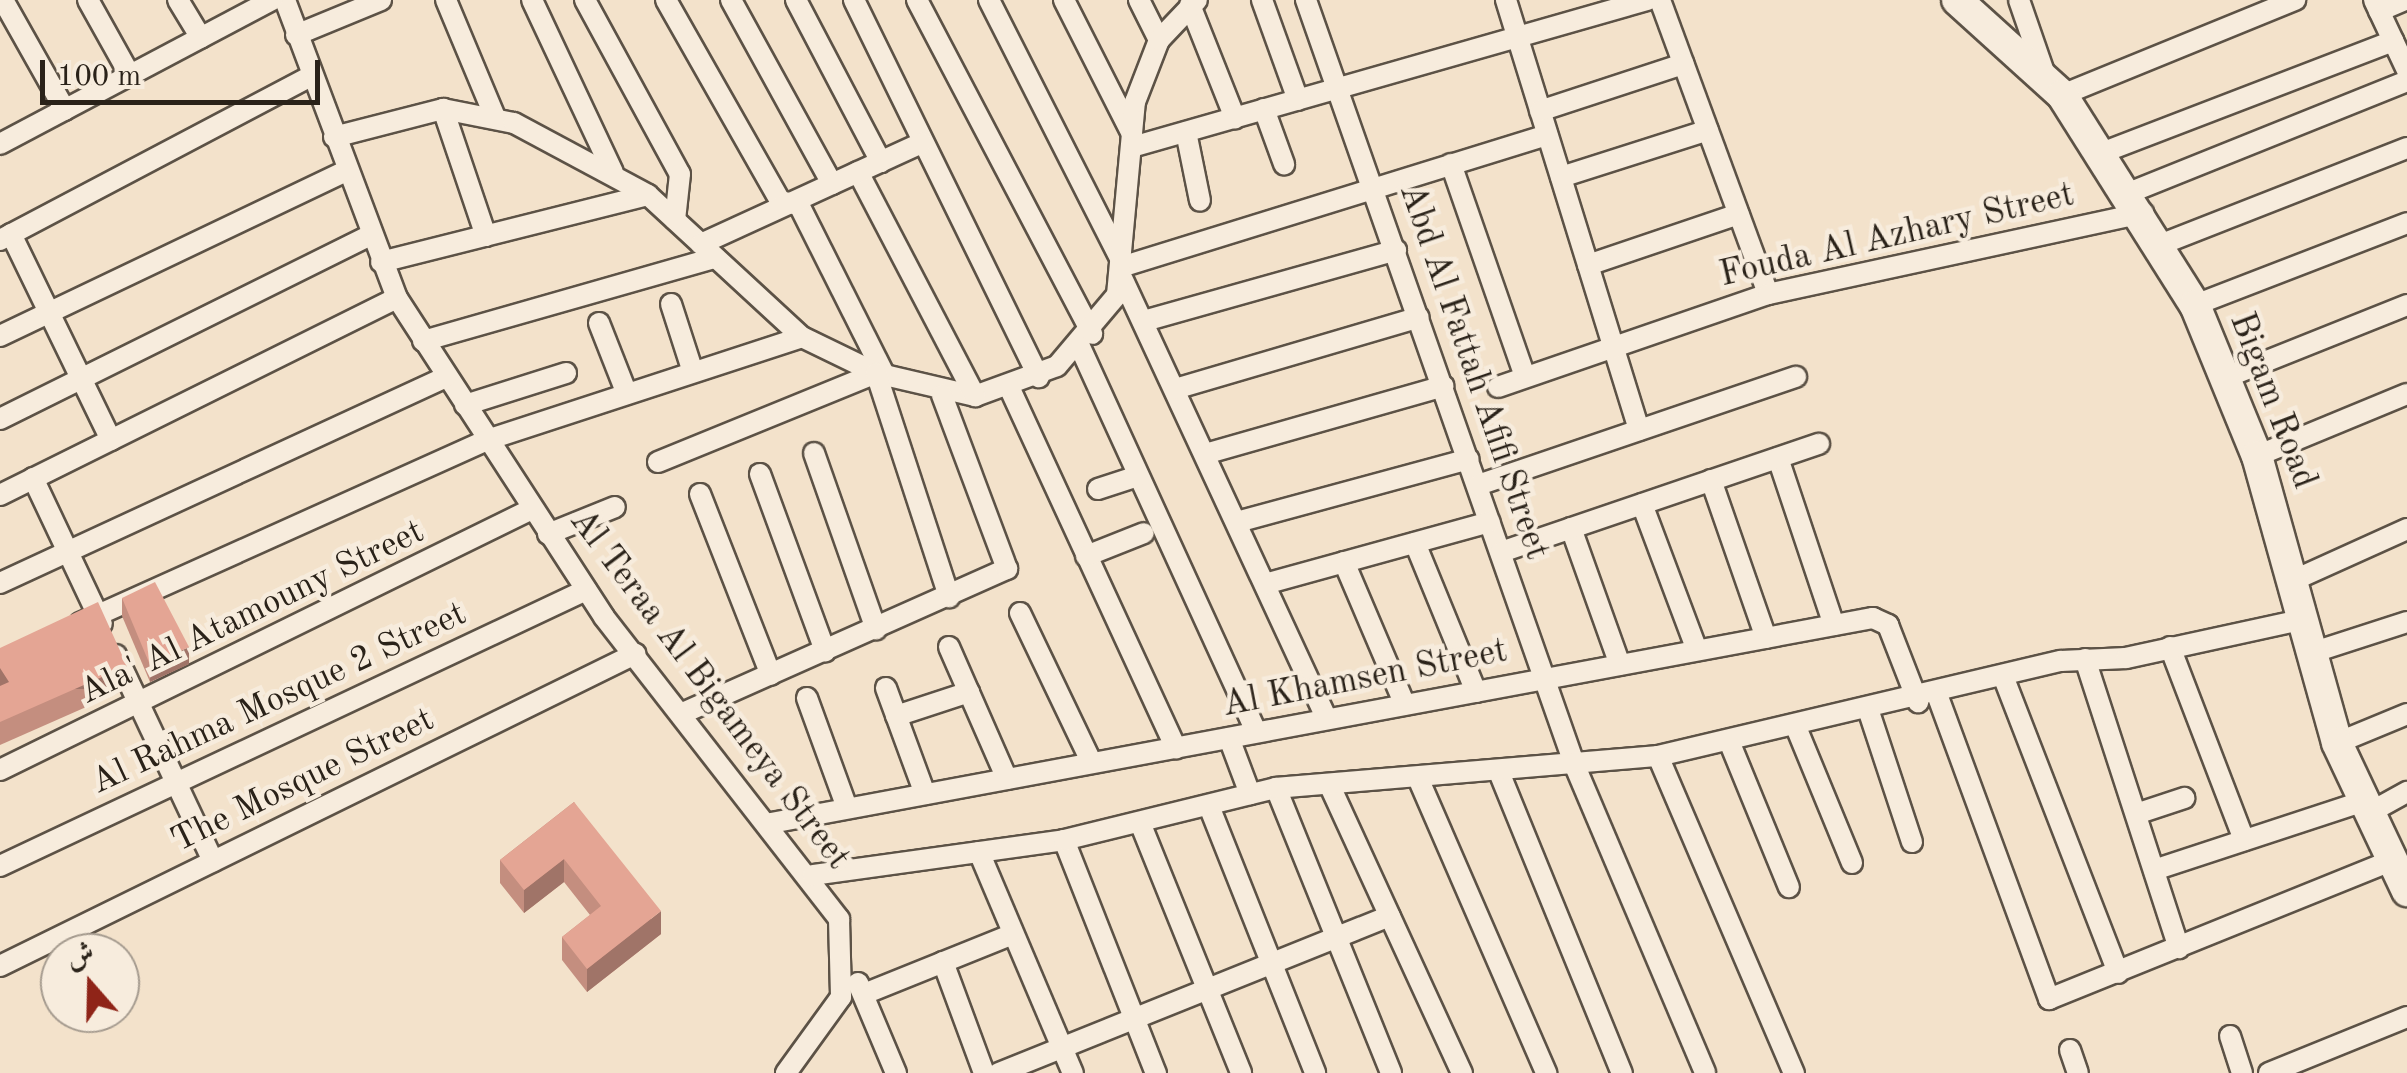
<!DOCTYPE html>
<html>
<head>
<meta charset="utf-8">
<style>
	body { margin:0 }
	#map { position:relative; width:2407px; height:1073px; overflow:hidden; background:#f3e2cb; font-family:"Old Standard TT",Amiri,serif }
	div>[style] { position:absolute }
	.roads { filter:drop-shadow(2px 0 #5c5246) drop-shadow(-2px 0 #5c5246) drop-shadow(0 2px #5c5246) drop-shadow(0 -2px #5c5246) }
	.street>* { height:20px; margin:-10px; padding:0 10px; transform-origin:10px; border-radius:10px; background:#f7ecdd }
	.secondary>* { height:30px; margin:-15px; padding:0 15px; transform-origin:15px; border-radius:15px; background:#f7ecdd }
	.wall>* { inset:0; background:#c48e7f }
	.shaded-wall>* { inset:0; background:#a07468; transform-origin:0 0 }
	.building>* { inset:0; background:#e4a594 }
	span { translate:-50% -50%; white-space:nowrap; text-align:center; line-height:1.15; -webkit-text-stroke:9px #f7ecdd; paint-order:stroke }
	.street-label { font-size:35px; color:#2a2219 }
	.north { position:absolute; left:40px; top:933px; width:100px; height:100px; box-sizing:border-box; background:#f7ecdd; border:2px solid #a59b8f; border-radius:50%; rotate:340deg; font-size:28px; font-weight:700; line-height:40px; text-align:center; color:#2a2219 }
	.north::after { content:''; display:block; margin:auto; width:35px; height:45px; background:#8f2418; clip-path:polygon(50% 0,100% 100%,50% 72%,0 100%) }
	.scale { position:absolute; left:40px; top:60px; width:280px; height:45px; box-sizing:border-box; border:5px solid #2a2219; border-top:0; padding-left:12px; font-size:30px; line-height:35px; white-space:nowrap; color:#2a2219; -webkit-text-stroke:8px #f7ecdd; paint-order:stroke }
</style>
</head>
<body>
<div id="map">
	<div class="roads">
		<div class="street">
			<div style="left:3px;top:0;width:126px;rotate:60.6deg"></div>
			<div style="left:88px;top:0;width:86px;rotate:60.8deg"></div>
			<div style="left:178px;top:0;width:44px;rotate:58.8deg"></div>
			<div style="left:285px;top:0;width:318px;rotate:69.4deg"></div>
			<div style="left:397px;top:298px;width:380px;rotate:57deg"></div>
			<div style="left:604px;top:617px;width:383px;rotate:52.1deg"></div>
			<div style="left:839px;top:919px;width:78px;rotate:88.5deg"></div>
			<div style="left:841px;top:997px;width:94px;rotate:125.9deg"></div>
			<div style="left:446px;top:0;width:127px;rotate:67.3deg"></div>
			<div style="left:532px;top:0;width:190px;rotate:64.8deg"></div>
			<div style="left:585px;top:0;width:198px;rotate:61.4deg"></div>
			<div style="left:680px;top:174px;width:46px;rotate:96.2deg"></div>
			<div style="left:666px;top:0;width:231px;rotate:60.4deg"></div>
			<div style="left:780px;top:201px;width:19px;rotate:12deg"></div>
			<div style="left:799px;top:205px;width:191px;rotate:63.3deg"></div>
			<div style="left:731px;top:0;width:210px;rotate:61.2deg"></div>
			<div style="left:796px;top:0;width:183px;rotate:62.3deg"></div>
			<div style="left:854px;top:0;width:420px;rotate:63.9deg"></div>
			<div style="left:917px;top:0;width:377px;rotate:62.3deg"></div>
			<div style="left:989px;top:0;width:298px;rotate:63.1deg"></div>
			<div style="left:1124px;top:266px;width:443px;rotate:-17.2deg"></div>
			<div style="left:1064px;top:0;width:150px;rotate:63.1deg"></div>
			<div style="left:1139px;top:0;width:45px;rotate:63.4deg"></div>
			<div style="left:1262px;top:0;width:106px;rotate:70.2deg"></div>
			<div style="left:1306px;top:0;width:812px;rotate:70.65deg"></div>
			<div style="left:1575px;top:766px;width:333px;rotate:67deg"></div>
			<div style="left:1506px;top:0;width:450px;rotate:72.8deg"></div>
			<div style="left:1660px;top:0;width:313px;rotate:69.8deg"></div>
			<div style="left:2019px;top:0;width:76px;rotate:70.9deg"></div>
			<div style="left:2374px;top:0;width:77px;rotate:64.8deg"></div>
			<div style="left:1190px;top:5px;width:122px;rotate:68.3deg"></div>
			<div style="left:2379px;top:11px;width:28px;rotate:-23deg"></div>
			<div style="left:296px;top:35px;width:92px;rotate:-22.4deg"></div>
			<div style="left:2062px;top:95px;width:252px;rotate:-22.2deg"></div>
			<div style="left:443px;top:109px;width:134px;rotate:71.3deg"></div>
			<div style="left:1264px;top:109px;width:59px;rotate:70deg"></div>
			<div style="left:1540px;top:111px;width:151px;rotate:-18.2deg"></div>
			<div style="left:1186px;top:132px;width:70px;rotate:78.5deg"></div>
			<div style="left:334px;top:137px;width:113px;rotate:-14.4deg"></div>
			<div style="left:443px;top:109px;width:72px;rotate:11.2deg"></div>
			<div style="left:514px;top:123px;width:152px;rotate:28.2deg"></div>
			<div style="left:648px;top:195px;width:209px;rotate:42.7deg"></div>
			<div style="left:802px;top:337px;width:82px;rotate:25.9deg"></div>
			<div style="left:876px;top:373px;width:102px;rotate:13.1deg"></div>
			<div style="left:975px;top:396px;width:87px;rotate:-20.1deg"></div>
			<div style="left:1057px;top:366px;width:93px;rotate:-49.8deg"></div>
			<div style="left:1117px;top:295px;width:194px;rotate:-84.7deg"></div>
			<div style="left:1135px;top:102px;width:66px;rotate:-68.8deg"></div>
			<div style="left:1159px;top:40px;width:55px;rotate:-46.5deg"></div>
			<div style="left:0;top:144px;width:308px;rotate:-27.9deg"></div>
			<div style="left:1132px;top:147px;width:536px;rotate:-15.93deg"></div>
			<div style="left:2104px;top:152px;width:310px;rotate:-21deg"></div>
			<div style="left:1451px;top:164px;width:225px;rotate:70.8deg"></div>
			<div style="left:858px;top:172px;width:253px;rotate:62.4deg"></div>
			<div style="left:1561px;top:177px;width:154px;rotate:-17.7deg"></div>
			<div style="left:2131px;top:192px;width:297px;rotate:-21.9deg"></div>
			<div style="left:11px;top:234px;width:229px;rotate:64.1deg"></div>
			<div style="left:0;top:240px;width:349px;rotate:-27.8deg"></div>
			<div style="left:701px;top:244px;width:243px;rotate:-24.6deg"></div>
			<div style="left:2162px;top:244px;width:263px;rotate:-21.4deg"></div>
			<div style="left:381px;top:262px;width:275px;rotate:-14.1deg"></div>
			<div style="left:1588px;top:265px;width:159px;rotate:-18.7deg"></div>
			<div style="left:1123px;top:280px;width:484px;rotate:65.1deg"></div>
			<div style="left:671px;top:304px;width:71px;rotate:72.1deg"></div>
			<div style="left:2195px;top:305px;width:227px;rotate:-21.1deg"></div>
			<div style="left:1144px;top:321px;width:262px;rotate:-15.7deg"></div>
			<div style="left:599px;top:323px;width:76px;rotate:68.5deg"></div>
			<div style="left:0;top:336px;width:383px;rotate:-25.5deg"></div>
			<div style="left:423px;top:341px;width:304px;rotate:-15.9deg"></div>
			<div style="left:1080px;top:347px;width:423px;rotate:65.4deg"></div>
			<div style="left:2227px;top:377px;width:194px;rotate:-21.8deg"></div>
			<div style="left:1498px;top:387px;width:286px;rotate:-19deg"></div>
			<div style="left:1768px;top:294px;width:384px;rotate:-12.2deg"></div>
			<div style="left:1010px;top:389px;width:396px;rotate:65.2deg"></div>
			<div style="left:1175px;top:389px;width:254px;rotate:-16.4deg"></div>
			<div style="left:465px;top:405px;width:106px;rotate:-17.6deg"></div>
			<div style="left:0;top:419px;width:413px;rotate:-26.4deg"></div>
			<div style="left:814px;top:453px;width:187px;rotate:70.6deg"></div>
			<div style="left:1205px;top:454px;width:248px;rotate:-15.9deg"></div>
			<div style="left:2257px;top:456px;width:162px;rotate:-22.5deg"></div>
			<div style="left:1778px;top:458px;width:176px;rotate:71.5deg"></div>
			<div style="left:658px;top:462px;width:235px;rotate:-22.2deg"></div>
			<div style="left:876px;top:373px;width:236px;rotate:71.9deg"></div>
			<div style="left:760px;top:474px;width:189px;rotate:69.8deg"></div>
			<div style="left:33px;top:478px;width:161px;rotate:64.7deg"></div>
			<div style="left:1711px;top:480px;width:167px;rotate:70.8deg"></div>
			<div style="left:1478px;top:485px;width:336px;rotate:-18.8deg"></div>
			<div style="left:1098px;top:489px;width:42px;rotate:-18deg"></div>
			<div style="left:700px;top:494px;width:194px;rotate:68.6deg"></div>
			<div style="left:0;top:495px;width:443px;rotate:-26.4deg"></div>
			<div style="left:1642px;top:504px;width:156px;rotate:69.4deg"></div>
			<div style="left:1237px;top:522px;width:240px;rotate:-15.2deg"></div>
			<div style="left:1571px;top:528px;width:145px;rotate:70.3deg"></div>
			<div style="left:548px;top:534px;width:72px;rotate:-21.9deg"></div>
			<div style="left:1415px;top:543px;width:161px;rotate:67.7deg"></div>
			<div style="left:1501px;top:552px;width:336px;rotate:-18.8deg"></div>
			<div style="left:1086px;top:556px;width:62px;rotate:-21.6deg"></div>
			<div style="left:1344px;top:562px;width:155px;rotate:66.9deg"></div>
			<div style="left:2292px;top:581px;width:126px;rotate:-24.3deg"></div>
			<div style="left:0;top:583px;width:491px;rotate:-24.8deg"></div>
			<div style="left:1265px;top:584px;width:233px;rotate:-15.4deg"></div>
			<div style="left:1020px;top:613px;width:166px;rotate:64.4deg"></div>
			<div style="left:80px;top:623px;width:446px;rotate:-24.2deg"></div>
			<div style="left:487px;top:440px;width:331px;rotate:-18.1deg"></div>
			<div style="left:949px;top:647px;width:144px;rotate:66.3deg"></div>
			<div style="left:2170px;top:647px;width:207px;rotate:69deg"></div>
			<div style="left:2308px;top:654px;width:104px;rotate:-17.9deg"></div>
			<div style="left:116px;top:655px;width:228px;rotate:64.8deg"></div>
			<div style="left:2085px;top:659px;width:304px;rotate:72deg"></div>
			<div style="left:2005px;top:681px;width:313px;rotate:68.8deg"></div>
			<div style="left:886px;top:688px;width:113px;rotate:69.8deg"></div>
			<div style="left:1938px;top:697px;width:322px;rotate:69.8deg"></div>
			<div style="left:2049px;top:999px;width:368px;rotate:-22deg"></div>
			<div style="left:807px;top:698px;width:117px;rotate:70deg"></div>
			<div style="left:1869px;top:712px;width:137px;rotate:71.7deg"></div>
			<div style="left:683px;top:713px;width:355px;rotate:-24deg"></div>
			<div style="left:1007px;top:569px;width:186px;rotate:-110.5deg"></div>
			<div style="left:896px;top:716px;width:77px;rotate:-18.2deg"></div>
			<div style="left:1796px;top:727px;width:147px;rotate:67.6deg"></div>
			<div style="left:1229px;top:738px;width:60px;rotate:69.4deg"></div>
			<div style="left:1729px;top:741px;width:158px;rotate:67.7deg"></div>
			<div style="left:2337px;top:743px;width:76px;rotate:-22.5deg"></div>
			<div style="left:1658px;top:756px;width:345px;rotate:66.8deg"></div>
			<div style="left:0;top:770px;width:593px;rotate:-26.13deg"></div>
			<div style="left:1499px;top:772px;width:325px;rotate:67.8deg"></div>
			<div style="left:1418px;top:778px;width:322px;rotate:66.5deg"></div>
			<div style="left:1329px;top:784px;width:318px;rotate:65.3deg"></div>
			<div style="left:1276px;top:788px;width:307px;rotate:68deg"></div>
			<div style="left:1209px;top:806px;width:287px;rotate:68.3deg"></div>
			<div style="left:2136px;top:814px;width:51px;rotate:-18.4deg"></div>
			<div style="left:2367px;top:814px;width:46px;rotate:-28.8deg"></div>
			<div style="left:771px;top:823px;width:1121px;rotate:-10.54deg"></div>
			<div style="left:1873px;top:618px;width:17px;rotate:25deg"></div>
			<div style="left:1888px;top:625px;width:83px;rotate:68.7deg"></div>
			<div style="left:1141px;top:825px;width:267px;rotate:68deg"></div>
			<div style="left:1064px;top:840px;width:251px;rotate:68.5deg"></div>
			<div style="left:979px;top:852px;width:240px;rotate:67deg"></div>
			<div style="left:0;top:866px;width:648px;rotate:-25.22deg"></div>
			<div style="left:2154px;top:870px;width:218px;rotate:-18.2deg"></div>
			<div style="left:813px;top:875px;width:253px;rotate:-7.9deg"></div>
			<div style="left:1064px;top:840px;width:218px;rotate:-13.8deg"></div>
			<div style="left:1276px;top:788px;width:383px;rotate:-4.8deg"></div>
			<div style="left:1658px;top:756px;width:414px;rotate:-13.3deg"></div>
			<div style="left:2061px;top:661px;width:65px;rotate:-2.6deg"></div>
			<div style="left:2126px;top:658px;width:178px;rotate:-12.3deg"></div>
			<div style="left:943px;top:962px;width:118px;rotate:69.7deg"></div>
			<div style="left:0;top:966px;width:708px;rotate:-26.17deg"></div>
			<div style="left:858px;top:983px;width:98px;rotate:67.1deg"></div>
			<div style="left:864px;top:994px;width:158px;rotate:-21.9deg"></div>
			<div style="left:2230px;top:1036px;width:39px;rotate:72deg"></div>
			<div style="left:2070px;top:1050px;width:24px;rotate:71deg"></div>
			<div style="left:999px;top:1073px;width:421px;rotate:-21.9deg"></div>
			<div style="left:2269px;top:1073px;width:149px;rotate:-22.1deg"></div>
		</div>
		<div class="secondary">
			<div style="left:1957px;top:0;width:142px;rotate:42.1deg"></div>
			<div style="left:2062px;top:95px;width:249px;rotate:57.7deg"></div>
			<div style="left:2195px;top:305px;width:163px;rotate:67.7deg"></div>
			<div style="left:2257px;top:456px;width:298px;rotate:74.4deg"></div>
			<div style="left:2337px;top:743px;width:164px;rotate:64.7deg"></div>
		</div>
	</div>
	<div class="wall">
		<div style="clip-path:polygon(122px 598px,189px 664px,150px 682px,122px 616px)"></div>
		<div style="clip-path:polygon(0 648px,127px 689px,0 745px)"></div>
		<div style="clip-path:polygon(574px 802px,661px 934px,587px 992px,562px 960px,562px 937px,590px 915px,564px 882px,524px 913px,500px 883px,500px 860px)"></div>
	</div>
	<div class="shaded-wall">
		<div style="clip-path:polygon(189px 647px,189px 664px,150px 682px,150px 665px)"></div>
		<div style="left:127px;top:666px;width:23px;height:139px;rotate:90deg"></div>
		<div style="clip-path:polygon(564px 859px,564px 882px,524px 913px,524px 890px)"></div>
		<div style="clip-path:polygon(661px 911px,661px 934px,587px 992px,587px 969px)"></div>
	</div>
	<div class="building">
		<div style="clip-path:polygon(155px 582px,189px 647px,150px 665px,122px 598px)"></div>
		<div style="clip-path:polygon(98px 602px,127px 666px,0 722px,0 686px,9px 682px,0 668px,0 648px)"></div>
		<div style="clip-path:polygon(574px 802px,661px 911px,587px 969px,562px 937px,601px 906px,564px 859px,524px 890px,500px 860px)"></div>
	</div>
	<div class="street-label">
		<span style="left:1897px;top:236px;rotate:-13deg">Fouda Al Azhary Street</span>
		<span style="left:1473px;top:372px;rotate:71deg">Abd Al Fattah Afifi Street</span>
		<span style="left:2272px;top:401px;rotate:69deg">Bigam Road</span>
		<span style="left:252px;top:613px;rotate:-26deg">Ala' Al Atamouny Street</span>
		<span style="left:1365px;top:679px;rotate:-11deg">Al Khamsen Street</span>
		<span style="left:709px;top:690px;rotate:53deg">Al Teraa Al Bigameya Street</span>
		<span style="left:279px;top:699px;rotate:-25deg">Al Rahma Mosque 2 Street</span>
		<span style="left:303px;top:781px;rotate:-26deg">The Mosque Street</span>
	</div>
	<div class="north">ش</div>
	<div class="scale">100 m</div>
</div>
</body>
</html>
